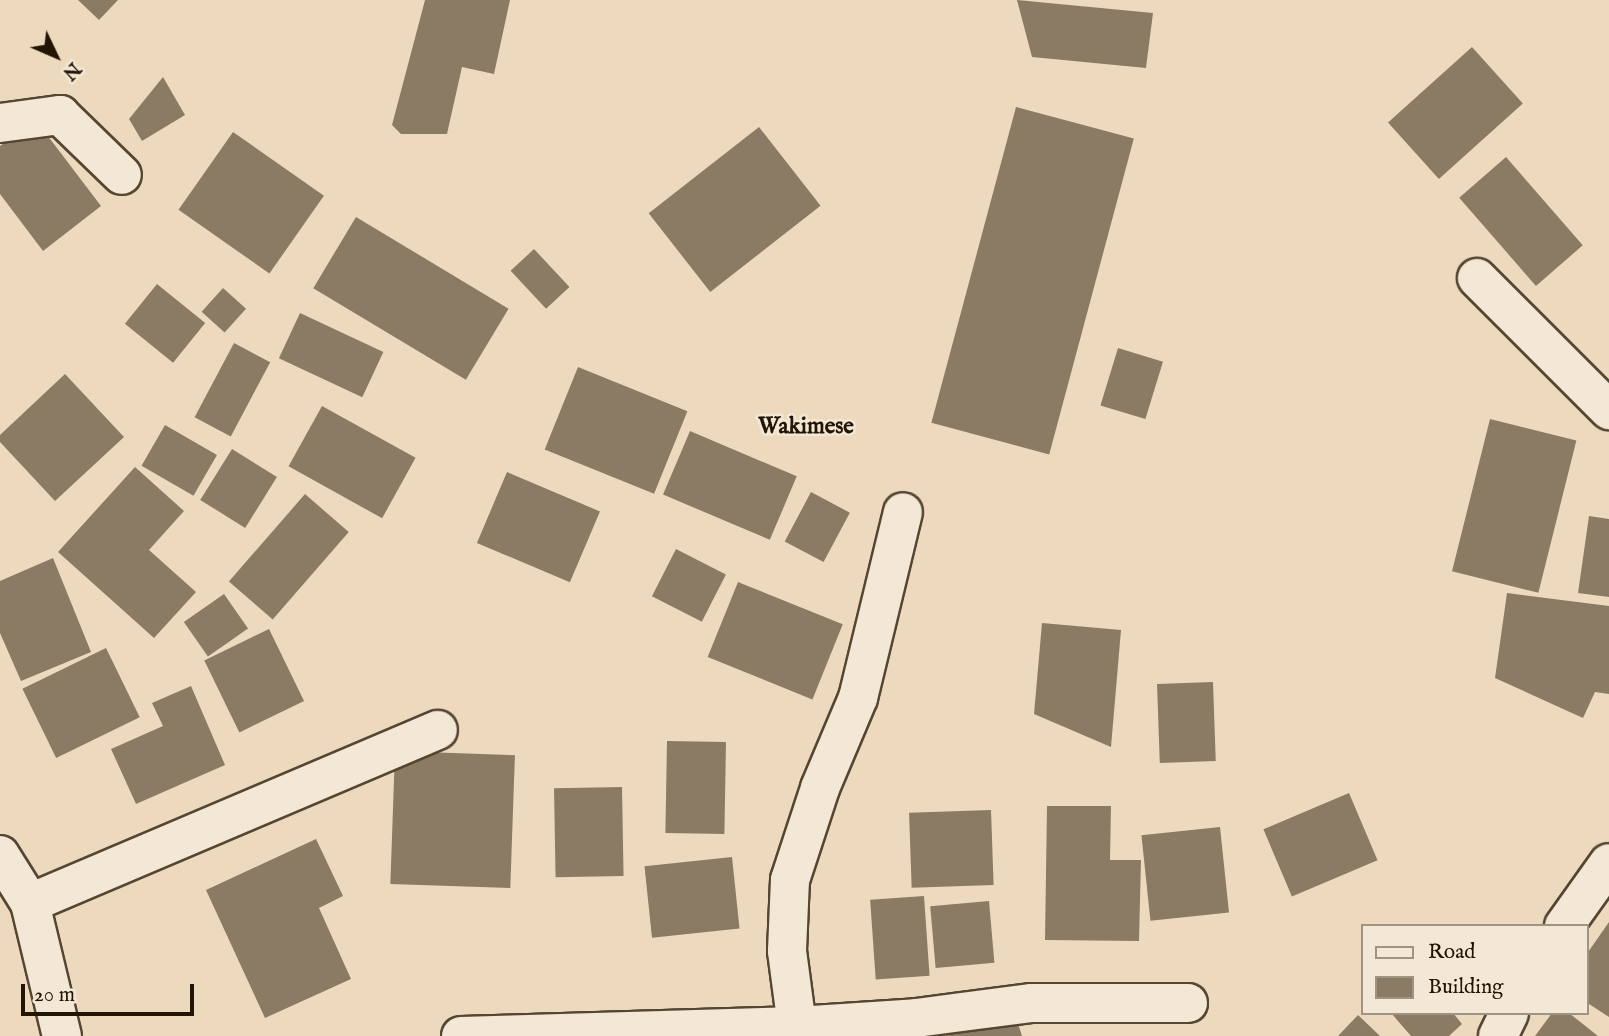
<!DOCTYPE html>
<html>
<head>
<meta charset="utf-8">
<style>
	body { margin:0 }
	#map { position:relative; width:1609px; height:1036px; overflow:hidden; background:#eddabe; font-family:"IM FELL English",serif }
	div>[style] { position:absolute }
	.building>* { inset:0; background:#8c7b64; transform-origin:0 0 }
	.roads { filter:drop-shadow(2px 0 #554632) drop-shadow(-2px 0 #554632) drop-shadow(0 2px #554632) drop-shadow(0 -2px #554632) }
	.minor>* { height:38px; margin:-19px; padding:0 19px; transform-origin:19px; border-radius:19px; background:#f3e7d5 }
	span { translate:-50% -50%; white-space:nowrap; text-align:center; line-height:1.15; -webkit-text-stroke:5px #f3e7d5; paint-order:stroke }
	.quarter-label { font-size:23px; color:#221503; font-weight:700 }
	.legend { position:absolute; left:1361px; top:924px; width:228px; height:91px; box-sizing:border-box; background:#f3e7d5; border:2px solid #9f9381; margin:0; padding:9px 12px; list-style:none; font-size:21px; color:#221503 }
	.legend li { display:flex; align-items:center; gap:14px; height:35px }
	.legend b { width:35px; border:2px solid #9f9381 }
	.north { position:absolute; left:21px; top:21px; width:70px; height:70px; -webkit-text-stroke:5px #f3e7d5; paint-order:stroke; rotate:134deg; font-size:19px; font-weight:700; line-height:28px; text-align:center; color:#221503 }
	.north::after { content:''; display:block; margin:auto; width:24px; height:32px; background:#221503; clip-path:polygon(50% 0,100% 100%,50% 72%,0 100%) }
	.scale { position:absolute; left:21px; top:984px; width:173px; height:32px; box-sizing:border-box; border:4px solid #221503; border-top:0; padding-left:9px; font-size:21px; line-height:24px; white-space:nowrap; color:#221503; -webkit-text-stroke:5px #f3e7d5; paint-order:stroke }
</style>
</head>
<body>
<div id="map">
	<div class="building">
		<div style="clip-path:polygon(78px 0,118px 0,99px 20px)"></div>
		<div style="clip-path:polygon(425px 0,510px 0,494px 74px,462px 67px,447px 134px,401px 134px,392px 125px)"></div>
		<div style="clip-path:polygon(1017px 0,1153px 13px,1146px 68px,1032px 57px)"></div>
		<div style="left:1472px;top:47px;width:76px;height:113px;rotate:48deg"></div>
		<div style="clip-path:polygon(163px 77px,185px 115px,142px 141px,129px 119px)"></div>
		<div style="left:1016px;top:107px;width:122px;height:327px;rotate:15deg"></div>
		<div style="clip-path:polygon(35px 119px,101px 206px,43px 251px,0 194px,0 146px)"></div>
		<div style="left:759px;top:127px;width:100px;height:140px;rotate:52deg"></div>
		<div style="left:233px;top:132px;width:111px;height:95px;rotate:35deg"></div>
		<div style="left:1506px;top:157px;width:117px;height:62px;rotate:49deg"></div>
		<div style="left:356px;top:217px;width:178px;height:83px;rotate:31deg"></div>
		<div style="left:534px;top:249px;width:52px;height:32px;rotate:47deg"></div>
		<div style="left:157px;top:284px;width:62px;height:51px;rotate:39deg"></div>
		<div style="left:223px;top:288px;width:31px;height:32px;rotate:42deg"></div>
		<div style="left:300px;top:313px;width:92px;height:50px;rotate:25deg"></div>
		<div style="left:234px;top:343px;width:41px;height:84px;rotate:28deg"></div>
		<div style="left:1118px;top:348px;width:47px;height:60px;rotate:17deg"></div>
		<div style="left:578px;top:367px;width:118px;height:89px;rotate:22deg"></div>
		<div style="clip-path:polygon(65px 374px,124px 437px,55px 501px,0 442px,0 435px)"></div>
		<div style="left:322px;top:406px;width:107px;height:69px;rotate:29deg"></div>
		<div style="left:1490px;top:419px;width:89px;height:157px;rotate:14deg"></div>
		<div style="left:165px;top:425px;width:60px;height:47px;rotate:30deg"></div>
		<div style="left:690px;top:431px;width:116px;height:69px;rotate:23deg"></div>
		<div style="left:232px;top:449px;width:53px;height:60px;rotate:32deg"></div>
		<div style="clip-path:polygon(135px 467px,184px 511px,149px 550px,196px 592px,154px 638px,58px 552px)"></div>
		<div style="left:507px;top:472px;width:101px;height:77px;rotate:23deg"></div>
		<div style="left:811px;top:492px;width:44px;height:56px;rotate:28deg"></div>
		<div style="left:305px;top:494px;width:58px;height:116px;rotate:41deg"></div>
		<div style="clip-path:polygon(1589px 516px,1609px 519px,1609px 597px,1578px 593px)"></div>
		<div style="left:676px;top:549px;width:56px;height:53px;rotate:27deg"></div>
		<div style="clip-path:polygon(53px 558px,91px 652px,21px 681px,0 633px,0 581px)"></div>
		<div style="left:738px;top:582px;width:113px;height:81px;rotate:22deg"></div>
		<div style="clip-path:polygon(1507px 593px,1609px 606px,1609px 694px,1595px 692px,1583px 718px,1495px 678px)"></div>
		<div style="left:224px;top:594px;width:42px;height:49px;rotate:55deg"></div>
		<div style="clip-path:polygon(1042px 623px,1121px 630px,1111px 747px,1034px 714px)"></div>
		<div style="left:269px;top:629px;width:80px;height:72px;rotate:64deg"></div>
		<div style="left:106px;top:648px;width:77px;height:93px;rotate:64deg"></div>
		<div style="left:1213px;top:682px;width:79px;height:56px;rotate:88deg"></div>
		<div style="clip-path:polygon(191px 686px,225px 765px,136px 804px,111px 749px,163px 726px,152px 703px)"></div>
		<div style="left:667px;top:741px;width:59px;height:92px;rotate:1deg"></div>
		<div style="left:395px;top:751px;width:120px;height:133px;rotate:2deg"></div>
		<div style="left:622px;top:787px;width:89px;height:68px;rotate:89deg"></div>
		<div style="left:1349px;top:793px;width:73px;height:93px;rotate:67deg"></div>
		<div style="clip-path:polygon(1047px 806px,1111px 806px,1110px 860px,1141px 860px,1139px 941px,1045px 940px)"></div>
		<div style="left:991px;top:810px;width:75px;height:82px;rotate:88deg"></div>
		<div style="left:1220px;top:827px;width:86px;height:79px;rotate:84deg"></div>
		<div style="clip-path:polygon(316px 839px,343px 896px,319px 908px,351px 979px,265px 1018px,206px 890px)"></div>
		<div style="left:732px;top:857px;width:72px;height:88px;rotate:84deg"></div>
		<div style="left:924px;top:896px;width:80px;height:54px;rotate:86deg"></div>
		<div style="left:989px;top:901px;width:62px;height:59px;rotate:85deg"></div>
		<div style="clip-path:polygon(1609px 922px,1609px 1017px,1586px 1002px,1586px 955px)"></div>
		<div style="clip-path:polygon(1014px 1011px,1022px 1036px,946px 1036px,945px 1032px)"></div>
		<div style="clip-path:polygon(1391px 1013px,1453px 1013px,1462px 1024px,1449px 1036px,1411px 1036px)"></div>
		<div style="clip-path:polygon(1552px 1013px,1569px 1013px,1598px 1036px,1535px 1036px)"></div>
		<div style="clip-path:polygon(1358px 1015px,1380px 1036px,1338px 1036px)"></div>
	</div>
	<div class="roads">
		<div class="minor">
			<div style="left:0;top:123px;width:61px;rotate:-7.6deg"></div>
			<div style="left:60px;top:115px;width:86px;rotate:44.1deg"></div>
			<div style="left:1477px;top:278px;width:187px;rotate:45deg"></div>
			<div style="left:0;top:855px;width:57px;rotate:58deg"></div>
			<div style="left:30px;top:903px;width:137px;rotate:76.5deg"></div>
			<div style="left:30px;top:903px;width:443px;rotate:-23deg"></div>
			<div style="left:1564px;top:926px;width:77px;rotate:-54.5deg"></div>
			<div style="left:797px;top:1026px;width:76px;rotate:-97.6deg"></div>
			<div style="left:787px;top:951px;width:71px;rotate:-87.6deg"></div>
			<div style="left:790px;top:880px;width:97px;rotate:-71.9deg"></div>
			<div style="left:820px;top:788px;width:98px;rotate:-67.1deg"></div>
			<div style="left:858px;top:698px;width:191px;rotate:-76.4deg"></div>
			<div style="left:461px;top:1036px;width:336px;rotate:-1.7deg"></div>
			<div style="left:797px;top:1026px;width:119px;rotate:-3.8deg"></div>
			<div style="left:916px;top:1018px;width:117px;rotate:-7.4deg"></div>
			<div style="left:1032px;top:1003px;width:156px"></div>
			<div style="left:1498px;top:1036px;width:25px;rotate:-64deg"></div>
		</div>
	</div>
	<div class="quarter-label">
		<span style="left:806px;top:427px">Wakimese</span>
	</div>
	<ul class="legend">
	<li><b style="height:9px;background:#f3e7d5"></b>Road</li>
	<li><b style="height:19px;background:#8c7b64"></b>Building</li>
	</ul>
	<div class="north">N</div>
	<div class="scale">20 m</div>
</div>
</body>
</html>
